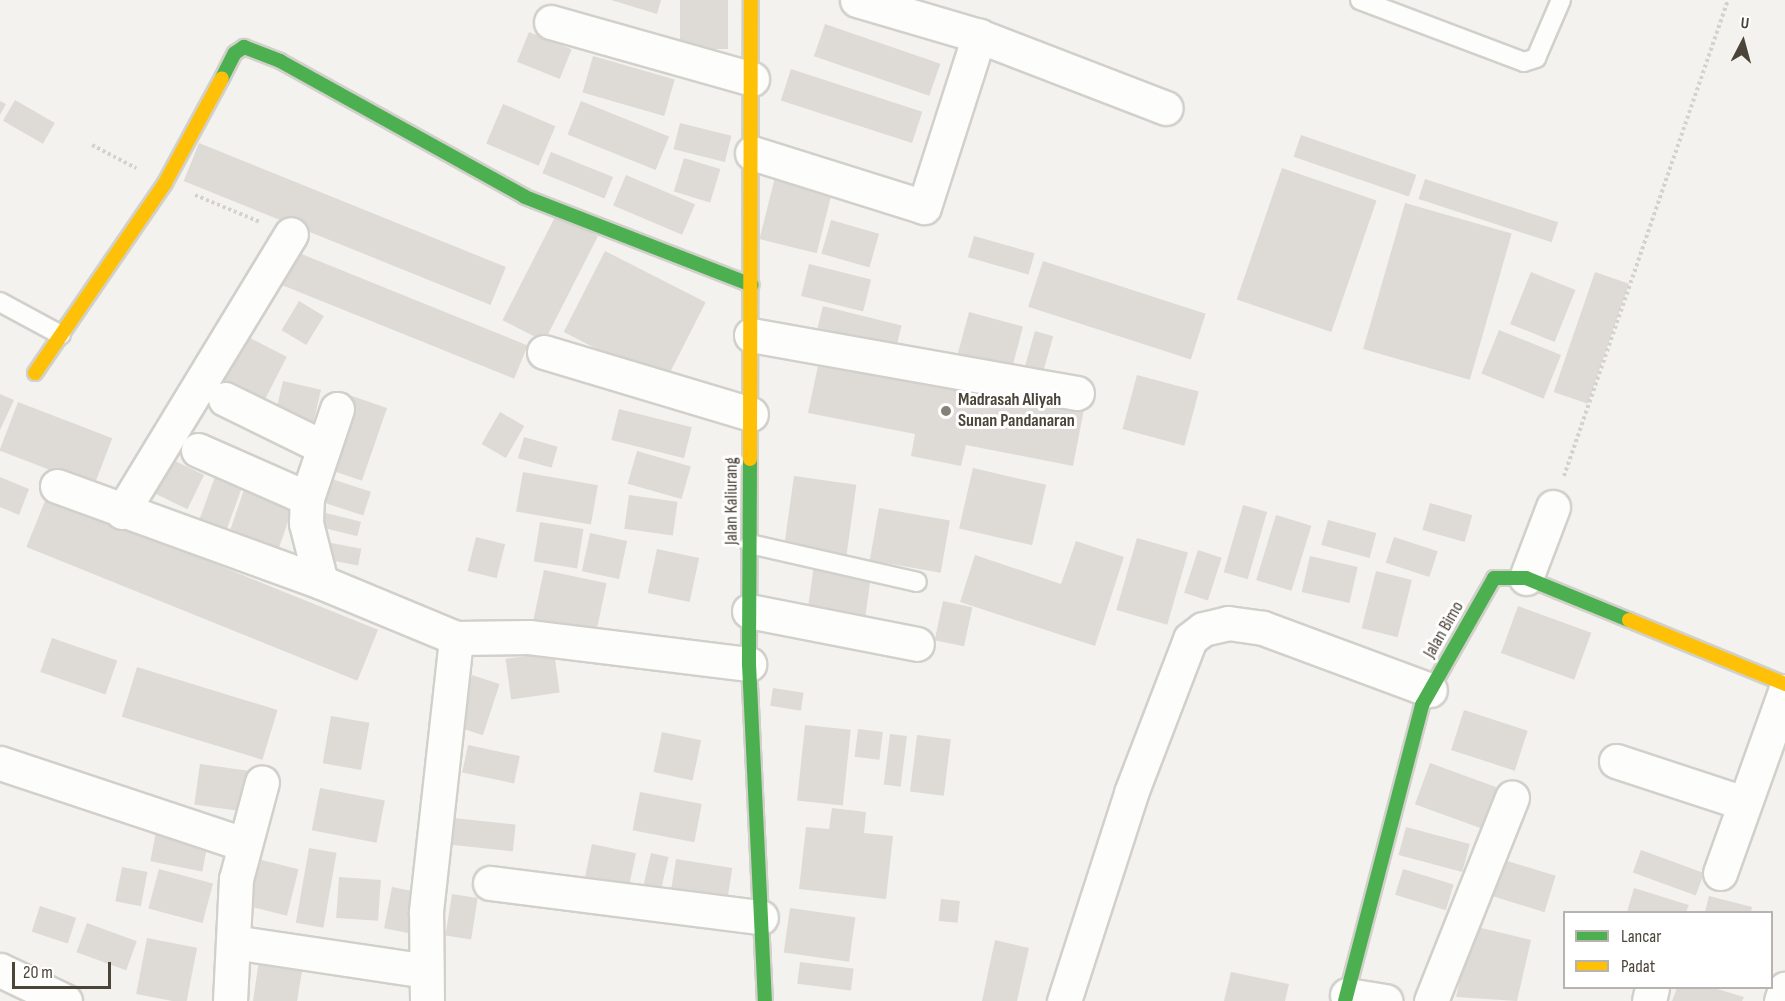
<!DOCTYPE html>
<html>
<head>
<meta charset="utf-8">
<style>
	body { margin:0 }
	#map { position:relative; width:1785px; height:1001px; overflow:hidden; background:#f4f2ee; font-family:"Sofia Sans Condensed",sans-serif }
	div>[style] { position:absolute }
	.building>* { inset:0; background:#dedbd6; transform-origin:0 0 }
	.path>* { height:4px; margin-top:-2px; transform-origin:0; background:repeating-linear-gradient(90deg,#d3d2cc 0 3px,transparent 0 6px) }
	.roads { filter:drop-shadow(2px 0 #d2d0cb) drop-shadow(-2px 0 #d2d0cb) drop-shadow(0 2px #d2d0cb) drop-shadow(0 -2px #d2d0cb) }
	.lane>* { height:18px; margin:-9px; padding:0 9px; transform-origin:9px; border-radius:9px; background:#fdfdfc }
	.street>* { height:33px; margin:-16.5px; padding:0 16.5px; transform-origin:16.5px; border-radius:16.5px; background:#fdfdfc }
	.fast>* { height:14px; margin:-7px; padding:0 7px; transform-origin:7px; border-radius:7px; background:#4caf50 }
	.slow>* { height:14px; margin:-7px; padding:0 7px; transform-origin:7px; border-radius:7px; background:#ffc107 }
	.dots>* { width:16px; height:16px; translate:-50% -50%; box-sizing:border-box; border:3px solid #fff; border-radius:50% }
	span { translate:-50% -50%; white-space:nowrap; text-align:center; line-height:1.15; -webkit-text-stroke:6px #fff; paint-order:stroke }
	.poi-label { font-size:18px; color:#4b4439; font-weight:700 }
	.left { translate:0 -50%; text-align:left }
	.street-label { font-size:18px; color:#4b4439 }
	.legend { position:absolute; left:1563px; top:911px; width:210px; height:78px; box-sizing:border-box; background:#fff; border:2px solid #b7b4b0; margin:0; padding:8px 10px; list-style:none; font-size:18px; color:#4b4439 }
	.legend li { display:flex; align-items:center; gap:12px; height:30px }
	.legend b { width:30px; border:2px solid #b7b4b0 }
	.north { position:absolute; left:1713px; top:12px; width:60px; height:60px; -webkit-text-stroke:4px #fff; paint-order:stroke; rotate:6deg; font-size:16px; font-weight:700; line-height:24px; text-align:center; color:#4b4439 }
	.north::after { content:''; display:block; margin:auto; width:21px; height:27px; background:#4b4439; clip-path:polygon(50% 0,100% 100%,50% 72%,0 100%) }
	.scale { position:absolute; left:12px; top:962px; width:99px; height:27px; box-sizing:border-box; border:3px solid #4b4439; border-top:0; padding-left:8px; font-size:18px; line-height:21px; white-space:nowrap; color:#4b4439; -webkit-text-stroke:4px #fff; paint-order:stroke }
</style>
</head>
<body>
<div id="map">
	<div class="building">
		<div style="clip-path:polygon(611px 0,661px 0,657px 14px)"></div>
		<div style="left:680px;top:0;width:48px;height:49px"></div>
		<div style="left:825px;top:24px;width:122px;height:34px;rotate:19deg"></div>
		<div style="left:529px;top:32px;width:46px;height:32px;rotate:22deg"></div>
		<div style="left:593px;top:56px;width:85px;height:38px;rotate:16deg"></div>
		<div style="left:791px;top:69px;width:138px;height:33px;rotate:18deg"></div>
		<div style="left:15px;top:100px;width:46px;height:24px;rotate:30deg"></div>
		<div style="clip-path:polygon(0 101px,6px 104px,0 115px)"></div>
		<div style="left:581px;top:101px;width:95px;height:36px;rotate:22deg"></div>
		<div style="left:503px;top:104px;width:57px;height:43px;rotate:23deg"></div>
		<div style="left:680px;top:123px;width:53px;height:27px;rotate:14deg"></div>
		<div style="left:1301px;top:135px;width:122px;height:23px;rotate:19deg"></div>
		<div style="left:199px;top:143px;width:331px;height:41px;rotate:22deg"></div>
		<div style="left:551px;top:152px;width:67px;height:23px;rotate:22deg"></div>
		<div style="left:684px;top:158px;width:38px;height:35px;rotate:17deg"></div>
		<div style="left:1282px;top:168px;width:100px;height:139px;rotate:19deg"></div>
		<div style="left:626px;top:175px;width:75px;height:33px;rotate:23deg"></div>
		<div style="left:775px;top:177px;width:59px;height:64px;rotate:14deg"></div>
		<div style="left:1425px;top:179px;width:140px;height:21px;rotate:18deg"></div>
		<div style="left:1405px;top:203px;width:111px;height:152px;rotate:16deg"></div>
		<div style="left:556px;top:215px;width:47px;height:118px;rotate:27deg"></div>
		<div style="left:831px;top:220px;width:50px;height:35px;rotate:16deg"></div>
		<div style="left:974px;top:236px;width:63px;height:22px;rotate:16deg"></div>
		<div style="left:294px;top:251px;width:252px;height:36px;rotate:22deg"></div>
		<div style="left:605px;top:251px;width:113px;height:91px;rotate:27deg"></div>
		<div style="left:1043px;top:261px;width:171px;height:48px;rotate:18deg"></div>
		<div style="left:809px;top:264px;width:64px;height:33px;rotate:14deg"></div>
		<div style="left:1531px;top:272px;width:48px;height:56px;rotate:22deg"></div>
		<div style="left:1595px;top:272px;width:36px;height:127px;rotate:19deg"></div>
		<div style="left:299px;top:301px;width:29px;height:34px;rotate:31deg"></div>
		<div style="left:823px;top:306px;width:81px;height:32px;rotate:14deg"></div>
		<div style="left:969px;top:312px;width:56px;height:49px;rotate:15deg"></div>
		<div style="left:1499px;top:330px;width:67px;height:47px;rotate:22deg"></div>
		<div style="left:1035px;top:331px;width:19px;height:39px;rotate:16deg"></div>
		<div style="left:244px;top:335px;width:48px;height:59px;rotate:27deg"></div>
		<div style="clip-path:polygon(820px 356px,1084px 409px,1073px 466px,966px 445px,961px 466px,911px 456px,915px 434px,808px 413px)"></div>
		<div style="left:1137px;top:375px;width:64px;height:56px;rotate:15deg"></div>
		<div style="left:283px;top:381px;width:39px;height:33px;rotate:13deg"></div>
		<div style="clip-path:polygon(0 394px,14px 400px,0 430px)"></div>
		<div style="left:352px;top:396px;width:37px;height:77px;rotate:19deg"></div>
		<div style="left:18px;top:402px;width:101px;height:52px;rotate:21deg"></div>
		<div style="left:619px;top:409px;width:75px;height:32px;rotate:14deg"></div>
		<div style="left:500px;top:412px;width:28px;height:37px;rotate:30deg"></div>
		<div style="left:524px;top:437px;width:35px;height:22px;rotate:16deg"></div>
		<div style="left:637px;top:451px;width:56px;height:34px;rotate:16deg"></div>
		<div style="left:169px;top:458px;width:39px;height:38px;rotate:26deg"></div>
		<div style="left:973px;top:468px;width:75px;height:62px;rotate:13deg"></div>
		<div style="left:523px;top:472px;width:76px;height:40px;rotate:10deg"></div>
		<div style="left:216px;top:474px;width:29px;height:53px;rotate:20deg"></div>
		<div style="left:794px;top:476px;width:63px;height:72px;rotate:8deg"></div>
		<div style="clip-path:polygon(0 477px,29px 489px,19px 515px,0 507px)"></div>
		<div style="left:332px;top:479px;width:41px;height:25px;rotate:18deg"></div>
		<div style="left:247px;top:481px;width:52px;height:69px;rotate:19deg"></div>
		<div style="left:629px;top:495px;width:49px;height:34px;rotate:8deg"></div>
		<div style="left:47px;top:496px;width:357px;height:55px;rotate:22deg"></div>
		<div style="left:1430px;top:503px;width:44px;height:28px;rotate:16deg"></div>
		<div style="left:1243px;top:505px;width:25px;height:70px;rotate:16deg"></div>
		<div style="left:879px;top:508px;width:72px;height:53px;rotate:10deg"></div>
		<div style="left:326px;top:513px;width:36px;height:15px;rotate:14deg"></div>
		<div style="left:1276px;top:515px;width:37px;height:68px;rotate:17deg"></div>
		<div style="left:1328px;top:520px;width:50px;height:26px;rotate:15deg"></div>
		<div style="left:540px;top:522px;width:44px;height:40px;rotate:9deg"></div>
		<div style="left:590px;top:533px;width:38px;height:39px;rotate:12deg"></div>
		<div style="left:476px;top:537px;width:30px;height:35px;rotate:14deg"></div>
		<div style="left:1394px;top:537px;width:46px;height:27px;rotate:18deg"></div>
		<div style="left:1137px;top:538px;width:53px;height:75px;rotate:16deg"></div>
		<div style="clip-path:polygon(1076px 541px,1124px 557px,1095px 646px,960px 602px,975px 555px,1061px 584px)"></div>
		<div style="left:326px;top:542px;width:36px;height:17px;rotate:11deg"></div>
		<div style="left:657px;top:549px;width:43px;height:45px;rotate:12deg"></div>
		<div style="left:1198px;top:550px;width:25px;height:45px;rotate:18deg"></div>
		<div style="left:1310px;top:556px;width:49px;height:37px;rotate:13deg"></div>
		<div style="left:814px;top:565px;width:58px;height:52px;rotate:8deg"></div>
		<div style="left:544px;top:570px;width:64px;height:50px;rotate:12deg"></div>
		<div style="left:1376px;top:571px;width:37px;height:59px;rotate:14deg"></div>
		<div style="left:943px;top:601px;width:30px;height:40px;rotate:12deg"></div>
		<div style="left:1518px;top:606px;width:78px;height:50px;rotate:20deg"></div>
		<div style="left:52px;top:638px;width:69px;height:36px;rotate:19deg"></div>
		<div style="left:554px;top:652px;width:41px;height:49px;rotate:82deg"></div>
		<div style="left:137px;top:667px;width:147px;height:52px;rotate:17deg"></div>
		<div style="left:472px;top:675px;width:29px;height:54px;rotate:18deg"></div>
		<div style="left:773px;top:688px;width:31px;height:18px;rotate:9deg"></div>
		<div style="left:1464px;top:710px;width:67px;height:42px;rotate:18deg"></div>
		<div style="left:331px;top:716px;width:39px;height:48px;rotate:10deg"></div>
		<div style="left:805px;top:725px;width:46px;height:76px;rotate:6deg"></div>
		<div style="left:858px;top:729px;width:25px;height:28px;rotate:7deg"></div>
		<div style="left:662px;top:732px;width:40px;height:41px;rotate:12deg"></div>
		<div style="left:890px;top:734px;width:17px;height:51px;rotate:7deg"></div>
		<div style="left:917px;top:735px;width:34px;height:57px;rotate:7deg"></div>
		<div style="left:468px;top:745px;width:53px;height:28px;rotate:12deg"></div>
		<div style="left:1430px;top:763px;width:76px;height:44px;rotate:20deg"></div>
		<div style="left:200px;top:764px;width:56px;height:41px;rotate:8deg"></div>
		<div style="left:320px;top:788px;width:66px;height:43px;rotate:11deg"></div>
		<div style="left:640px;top:792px;width:63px;height:39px;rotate:11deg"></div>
		<div style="clip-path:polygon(832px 808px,866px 812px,864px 833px,893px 836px,886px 899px,799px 889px,806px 827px,829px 829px)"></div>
		<div style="left:444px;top:817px;width:72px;height:27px;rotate:6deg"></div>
		<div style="left:157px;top:827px;width:53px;height:35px;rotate:11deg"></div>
		<div style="left:1406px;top:827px;width:66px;height:29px;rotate:15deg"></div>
		<div style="left:592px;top:844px;width:45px;height:39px;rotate:12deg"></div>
		<div style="left:309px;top:848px;width:28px;height:76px;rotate:10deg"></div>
		<div style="left:1641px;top:850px;width:67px;height:24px;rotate:20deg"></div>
		<div style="left:651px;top:853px;width:18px;height:37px;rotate:13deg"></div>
		<div style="left:254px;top:858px;width:46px;height:48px;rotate:14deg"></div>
		<div style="left:676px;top:859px;width:57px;height:38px;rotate:9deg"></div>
		<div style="left:1504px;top:860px;width:54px;height:38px;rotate:17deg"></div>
		<div style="left:122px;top:867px;width:26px;height:35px;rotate:11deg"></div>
		<div style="left:159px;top:869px;width:56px;height:41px;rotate:15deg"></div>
		<div style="left:1403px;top:869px;width:53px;height:27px;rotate:17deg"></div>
		<div style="left:339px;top:877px;width:42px;height:41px;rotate:4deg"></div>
		<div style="left:392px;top:887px;width:31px;height:42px;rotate:11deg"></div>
		<div style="clip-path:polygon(1634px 888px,1689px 905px,1686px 912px,1627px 912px)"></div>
		<div style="left:452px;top:894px;width:26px;height:42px;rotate:9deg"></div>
		<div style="clip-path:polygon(1709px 896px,1752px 907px,1751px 912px,1705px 912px)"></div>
		<div style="left:941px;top:899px;width:19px;height:22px;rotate:6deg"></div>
		<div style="left:40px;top:906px;width:38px;height:27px;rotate:18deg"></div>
		<div style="left:790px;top:908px;width:66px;height:45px;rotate:8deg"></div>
		<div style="left:87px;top:923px;width:53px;height:31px;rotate:20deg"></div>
		<div style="clip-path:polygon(1473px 926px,1531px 940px,1517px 1001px,1456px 997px)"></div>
		<div style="left:147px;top:938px;width:51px;height:57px;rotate:11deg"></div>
		<div style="clip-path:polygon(995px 940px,1029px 948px,1017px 1001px,982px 1001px)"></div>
		<div style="clip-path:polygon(259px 960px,303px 966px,297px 1001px,253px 1001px)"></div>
		<div style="left:800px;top:962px;width:54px;height:22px;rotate:7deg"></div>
		<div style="clip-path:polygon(1231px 972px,1289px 984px,1285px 1001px,1224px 1001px)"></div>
		<div style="clip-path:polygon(1677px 988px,1714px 988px,1744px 997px,1742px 1001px,1672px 1001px)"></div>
	</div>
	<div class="path">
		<div style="left:92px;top:145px;width:50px;rotate:27.6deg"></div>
		<div style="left:195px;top:195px;width:70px;rotate:22.6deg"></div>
		<div style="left:1564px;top:476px;width:503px;rotate:-70.99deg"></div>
	</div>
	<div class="roads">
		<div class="lane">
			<div style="left:1360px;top:0;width:175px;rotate:20.7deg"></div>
			<div style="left:1524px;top:62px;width:13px;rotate:-18deg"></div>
			<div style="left:1536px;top:58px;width:63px;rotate:-66.7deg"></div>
			<div style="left:0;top:302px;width:69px;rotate:28.4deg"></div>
			<div style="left:750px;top:544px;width:171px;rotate:12.8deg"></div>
		</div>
		<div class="street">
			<div style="left:857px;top:0;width:127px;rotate:16.4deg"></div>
			<div style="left:979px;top:36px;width:200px;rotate:21.1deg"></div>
			<div style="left:551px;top:22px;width:209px;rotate:15.8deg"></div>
			<div style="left:752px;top:153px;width:180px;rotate:17.4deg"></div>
			<div style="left:924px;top:207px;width:180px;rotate:-72.2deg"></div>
			<div style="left:751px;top:335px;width:331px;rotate:10.1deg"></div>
			<div style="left:544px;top:352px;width:216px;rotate:16.7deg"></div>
			<div style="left:225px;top:399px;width:109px;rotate:26.1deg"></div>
			<div style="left:198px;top:450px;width:119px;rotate:23.8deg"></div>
			<div style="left:57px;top:486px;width:281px;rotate:20deg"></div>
			<div style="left:321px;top:582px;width:146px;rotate:22.5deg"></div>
			<div style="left:122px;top:512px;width:325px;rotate:-58.7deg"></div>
			<div style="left:1526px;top:578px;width:76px;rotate:-69.2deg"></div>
			<div style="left:321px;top:582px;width:61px;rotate:-104.3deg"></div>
			<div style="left:306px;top:523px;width:25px;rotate:-88deg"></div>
			<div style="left:307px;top:498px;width:94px;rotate:-71.4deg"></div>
			<div style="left:749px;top:611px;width:171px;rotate:11.1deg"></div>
			<div style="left:1616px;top:761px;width:135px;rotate:18.2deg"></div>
			<div style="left:0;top:763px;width:257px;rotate:18.4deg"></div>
			<div style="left:1720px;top:873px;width:193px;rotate:-70.3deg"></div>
			<div style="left:490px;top:883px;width:273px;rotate:7.2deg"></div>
			<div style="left:233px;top:942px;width:195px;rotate:8.5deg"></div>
			<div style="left:0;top:970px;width:72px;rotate:25.5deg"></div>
			<div style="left:1347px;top:995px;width:39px;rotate:9deg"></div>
			<div style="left:230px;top:1001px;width:122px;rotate:-87.2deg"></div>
			<div style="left:236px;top:879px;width:100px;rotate:-75deg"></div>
			<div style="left:427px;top:1001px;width:90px;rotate:-90.6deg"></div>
			<div style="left:426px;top:911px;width:275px;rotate:-83.7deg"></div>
			<div style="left:456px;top:638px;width:73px;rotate:-0.8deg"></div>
			<div style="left:529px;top:637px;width:222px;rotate:7deg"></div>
			<div style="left:1064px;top:1001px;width:219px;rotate:-72.1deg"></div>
			<div style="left:1131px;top:793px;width:165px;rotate:-69deg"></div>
			<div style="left:1190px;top:639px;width:16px;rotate:-38deg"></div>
			<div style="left:1203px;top:629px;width:26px;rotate:-13deg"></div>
			<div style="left:1228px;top:623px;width:35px;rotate:8deg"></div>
			<div style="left:1263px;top:628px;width:178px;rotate:20.4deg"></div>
			<div style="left:1431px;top:1001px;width:219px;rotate:-68.3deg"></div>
			<div style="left:1649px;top:1001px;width:13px;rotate:-77deg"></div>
			<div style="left:1781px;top:1001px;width:13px;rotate:-72deg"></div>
		</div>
		<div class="fast">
			<div style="left:222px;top:78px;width:28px;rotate:-63deg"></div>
			<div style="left:235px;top:53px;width:11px;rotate:-34deg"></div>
			<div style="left:244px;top:47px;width:39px;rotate:21deg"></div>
			<div style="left:280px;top:61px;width:280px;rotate:29deg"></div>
			<div style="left:525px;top:197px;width:243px;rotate:21.2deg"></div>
			<div style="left:750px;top:459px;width:205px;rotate:90.3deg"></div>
			<div style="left:749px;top:664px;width:337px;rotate:87.3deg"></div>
			<div style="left:1345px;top:1001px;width:306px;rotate:-75.4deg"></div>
			<div style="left:1422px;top:705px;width:146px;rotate:-60.4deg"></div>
			<div style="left:1494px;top:578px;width:32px"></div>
			<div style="left:1526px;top:578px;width:111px;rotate:22.2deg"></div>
		</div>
		<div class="slow">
			<div style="left:35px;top:373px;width:230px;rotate:-55.6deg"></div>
			<div style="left:165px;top:183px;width:119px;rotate:-61.5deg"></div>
			<div style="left:750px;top:459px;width:459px;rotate:-89.9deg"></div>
			<div style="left:1629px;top:620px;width:169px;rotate:22.3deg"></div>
		</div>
	</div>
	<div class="dots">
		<div style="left:946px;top:411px;background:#868178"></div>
	</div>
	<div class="poi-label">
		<span class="left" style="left:958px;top:411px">Madrasah Aliyah<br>Sunan Pandanaran</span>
	</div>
	<div class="street-label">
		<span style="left:732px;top:501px;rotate:-90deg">Jalan Kaliurang</span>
		<span style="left:1444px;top:630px;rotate:-60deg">Jalan Bimo</span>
	</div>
	<ul class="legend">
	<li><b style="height:8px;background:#4caf50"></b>Lancar</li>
	<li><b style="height:8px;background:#ffc107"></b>Padat</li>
	</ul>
	<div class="north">U</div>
	<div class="scale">20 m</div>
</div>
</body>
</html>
